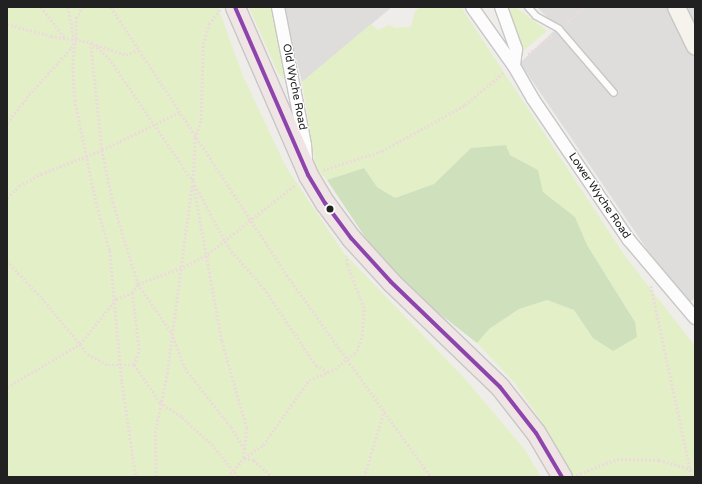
<!DOCTYPE html>
<html>
<head>
<meta charset="utf-8">
<style>
	body { margin:0 }
	#map { position:relative; width:702px; height:484px; overflow:hidden; background:#efedea; font-family:"Varela Round",sans-serif }
	div>[style] { position:absolute }
	.residential>* { inset:0; background:#dedddb }
	.grass>* { inset:0; background:#e3efc6 }
	.forest>* { inset:0; background:#cfe0bd }
	.path>* { height:2.5px; margin-top:-1.25px; transform-origin:0; background:repeating-linear-gradient(90deg,#ecdadc 0 2px,transparent 0 4px) }
	.roads { filter:drop-shadow(1px 0 #c8c7c6) drop-shadow(-1px 0 #c8c7c6) drop-shadow(0 1px #c8c7c6) drop-shadow(0 -1px #c8c7c6) }
	.service>* { height:6px; margin:-3px; padding:0 3px; transform-origin:3px; border-radius:3px; background:#fdfcfc }
	.minor>* { height:12px; margin:-6px; padding:0 6px; transform-origin:6px; border-radius:6px; background:#fdfcfc }
	.secondary>* { height:17px; margin:-8.5px; padding:0 8.5px; transform-origin:8.5px; border-radius:8.5px; background:#f5f3ec }
	.trunk>* { height:19px; margin:-9.5px; padding:0 9.5px; transform-origin:9.5px; border-radius:9.5px; background:#efe5e4 }
	.bus-1>* { height:4px; margin:-2px; padding:0 2px; transform-origin:2px; border-radius:2px; background:#8e44ad }
	.dots>* { width:11px; height:11px; translate:-50% -50%; box-sizing:border-box; border:2px solid #fff; border-radius:50% }
	span { translate:-50% -50%; white-space:nowrap; text-align:center; line-height:1.15; -webkit-text-stroke:3px #fff; paint-order:stroke }
	.street-label { font-size:11px; color:#212121 }
	.frame { position:absolute; inset:0; border:8px solid #212121; pointer-events:none }
</style>
</head>
<body>
<div id="map">
	<div class="residential">
		<div style="clip-path:polygon(283px 7px,392px 7px,302px 82px)"></div>
		<div style="clip-path:polygon(537px 7px,695px 7px,695px 298px,690px 302px,655px 261px,520px 63px,557px 28px)"></div>
	</div>
	<div class="grass">
		<div style="clip-path:polygon(7px 7px,218px 7px,243px 76px,286px 167px,343px 252px,466px 380px,525px 450px,541px 477px,7px 477px)"></div>
		<div style="clip-path:polygon(249px 7px,275px 7px,295px 91px,278px 73px)"></div>
		<div style="clip-path:polygon(421px 7px,461px 7px,625px 256px,695px 346px,695px 477px,573px 477px,538px 416px,514px 382px,477px 343px,489px 329px,519px 309px,547px 300px,574px 310px,593px 338px,635px 322px,587px 245px,575px 217px,543px 192px,538px 170px,510px 155px,506px 145px,471px 148px,434px 184px,395px 198px,377px 187px,364px 168px,327px 180px,316px 168px,302px 82px,371px 24px,378px 30px,389px 25px,395px 28px,411px 27px,415px 11px)"></div>
		<div style="clip-path:polygon(509px 7px,516px 7px,547px 31px,523px 51px)"></div>
	</div>
	<div class="forest">
		<div style="clip-path:polygon(506px 145px,510px 155px,538px 170px,543px 192px,575px 217px,587px 245px,635px 322px,637px 337px,613px 351px,593px 338px,574px 310px,547px 300px,519px 309px,489px 329px,477px 343px,408px 289px,373px 249px,327px 180px,364px 168px,377px 187px,395px 198px,434px 184px,471px 148px)"></div>
	</div>
	<div class="path">
		<div style="left:41px;top:7px;width:39px;rotate:52deg"></div>
		<div style="left:68px;top:7px;width:33px;rotate:79deg"></div>
		<div style="left:111px;top:7px;width:321px;rotate:56.7deg"></div>
		<div style="left:287px;top:275px;width:248px;rotate:54.5deg"></div>
		<div style="left:7px;top:24px;width:46px;rotate:15.3deg"></div>
		<div style="left:51px;top:36px;width:40px;rotate:8.5deg"></div>
		<div style="left:91px;top:42px;width:24px;rotate:42deg"></div>
		<div style="left:109px;top:58px;width:149px;rotate:55.7deg"></div>
		<div style="left:193px;top:181px;width:163px;rotate:79.7deg"></div>
		<div style="left:222px;top:341px;width:91px;rotate:74deg"></div>
		<div style="left:247px;top:428px;width:30px;rotate:96deg"></div>
		<div style="left:244px;top:458px;width:10px;rotate:11deg"></div>
		<div style="left:254px;top:460px;width:25px;rotate:43deg"></div>
		<div style="left:565px;top:24px;width:25px;rotate:-42deg"></div>
		<div style="left:76px;top:39px;width:24px;rotate:97deg"></div>
		<div style="left:73px;top:63px;width:37px;rotate:87deg"></div>
		<div style="left:75px;top:100px;width:108px;rotate:78.3deg"></div>
		<div style="left:97px;top:206px;width:47px;rotate:73.9deg"></div>
		<div style="left:110px;top:251px;width:132px;rotate:84.8deg"></div>
		<div style="left:122px;top:382px;width:96px;rotate:81.6deg"></div>
		<div style="left:91px;top:43px;width:108px;rotate:84.1deg"></div>
		<div style="left:102px;top:150px;width:53px;rotate:78.1deg"></div>
		<div style="left:113px;top:202px;width:86px;rotate:73deg"></div>
		<div style="left:138px;top:284px;width:60px;rotate:55.2deg"></div>
		<div style="left:172px;top:333px;width:37px;rotate:70deg"></div>
		<div style="left:185px;top:368px;width:75px;rotate:52.1deg"></div>
		<div style="left:231px;top:427px;width:28px;rotate:58deg"></div>
		<div style="left:96px;top:45px;width:32px;rotate:18deg"></div>
		<div style="left:126px;top:55px;width:13px;rotate:-23deg"></div>
		<div style="left:528px;top:54px;width:31px;rotate:-38deg"></div>
		<div style="left:7px;top:123px;width:36px;rotate:-52deg"></div>
		<div style="left:29px;top:95px;width:63px;rotate:-48.2deg"></div>
		<div style="left:71px;top:48px;width:10px;rotate:-61deg"></div>
		<div style="left:76px;top:39px;width:21px;rotate:-90deg"></div>
		<div style="left:76px;top:18px;width:13px;rotate:-58deg"></div>
		<div style="left:323px;top:170px;width:62px;rotate:-17.9deg"></div>
		<div style="left:382px;top:151px;width:95px;rotate:-29deg"></div>
		<div style="left:465px;top:105px;width:50px;rotate:-40.1deg"></div>
		<div style="left:193px;top:180px;width:42px;rotate:-87.3deg"></div>
		<div style="left:195px;top:138px;width:19px;rotate:-72deg"></div>
		<div style="left:201px;top:120px;width:76px;rotate:-88.5deg"></div>
		<div style="left:203px;top:44px;width:21px;rotate:-73deg"></div>
		<div style="left:209px;top:24px;width:19px;rotate:-54deg"></div>
		<div style="left:195px;top:185px;width:72px;rotate:61.6deg"></div>
		<div style="left:229px;top:248px;width:53px;rotate:48.8deg"></div>
		<div style="left:264px;top:288px;width:93px;rotate:56deg"></div>
		<div style="left:316px;top:365px;width:13px;rotate:32deg"></div>
		<div style="left:7px;top:198px;width:17px;rotate:-45deg"></div>
		<div style="left:19px;top:186px;width:25px;rotate:-29deg"></div>
		<div style="left:41px;top:174px;width:66px;rotate:-21.5deg"></div>
		<div style="left:102px;top:150px;width:87px;rotate:-26deg"></div>
		<div style="left:7px;top:261px;width:51px;rotate:46.6deg"></div>
		<div style="left:42px;top:298px;width:72px;rotate:50.6deg"></div>
		<div style="left:88px;top:354px;width:23px;rotate:29deg"></div>
		<div style="left:108px;top:365px;width:26px"></div>
		<div style="left:651px;top:286px;width:195px;rotate:77.9deg"></div>
		<div style="left:7px;top:387px;width:85px;rotate:-30.5deg"></div>
		<div style="left:80px;top:344px;width:58px;rotate:-51.3deg"></div>
		<div style="left:116px;top:299px;width:17px;rotate:-21deg"></div>
		<div style="left:576px;top:475px;width:44px;rotate:-21.3deg"></div>
		<div style="left:617px;top:459px;width:42px;rotate:1.4deg"></div>
		<div style="left:659px;top:460px;width:37px;rotate:16deg"></div>
		<div style="left:156px;top:477px;width:44px;rotate:-91.3deg"></div>
		<div style="left:155px;top:433px;width:60px;rotate:-78.5deg"></div>
		<div style="left:167px;top:374px;width:191px;rotate:-82.5deg"></div>
		<div style="left:228px;top:477px;width:25px;rotate:-50deg"></div>
		<div style="left:244px;top:458px;width:23px;rotate:-34deg"></div>
		<div style="left:263px;top:445px;width:80px;rotate:-54.7deg"></div>
		<div style="left:309px;top:380px;width:28px;rotate:-23deg"></div>
		<div style="left:335px;top:369px;width:28px;rotate:-39deg"></div>
		<div style="left:357px;top:351px;width:16px;rotate:-72deg"></div>
		<div style="left:362px;top:336px;width:28px;rotate:-86deg"></div>
		<div style="left:364px;top:308px;width:46px;rotate:-111.6deg"></div>
		<div style="left:347px;top:265px;width:9px;rotate:-96deg"></div>
		<div style="left:238px;top:477px;width:44px;rotate:-129.5deg"></div>
		<div style="left:210px;top:443px;width:39px;rotate:-138deg"></div>
		<div style="left:181px;top:417px;width:25px;rotate:-146deg"></div>
		<div style="left:160px;top:403px;width:46px;rotate:-124.4deg"></div>
		<div style="left:134px;top:365px;width:16px;rotate:-72deg"></div>
		<div style="left:139px;top:350px;width:57px;rotate:-97deg"></div>
		<div style="left:132px;top:293px;width:11px;rotate:-56deg"></div>
		<div style="left:138px;top:284px;width:48px;rotate:-20.7deg"></div>
		<div style="left:183px;top:267px;width:28px;rotate:-27deg"></div>
		<div style="left:208px;top:254px;width:112px;rotate:-38.5deg"></div>
		<div style="left:364px;top:477px;width:69px;rotate:-73.1deg"></div>
	</div>
	<div class="roads">
		<div class="service">
			<div style="left:528px;top:7px;width:12px;rotate:48deg"></div>
			<div style="left:536px;top:16px;width:26px;rotate:29deg"></div>
			<div style="left:559px;top:29px;width:84px;rotate:49.3deg"></div>
		</div>
		<div class="minor">
			<div style="left:278px;top:7px;width:141px;rotate:78.9deg"></div>
			<div style="left:305px;top:145px;width:16px;rotate:86deg"></div>
			<div style="left:472px;top:7px;width:72px;rotate:54.6deg"></div>
			<div style="left:501px;top:7px;width:45px;rotate:70.3deg"></div>
			<div style="left:516px;top:49px;width:17px;rotate:97deg"></div>
			<div style="left:514px;top:66px;width:38px;rotate:60deg"></div>
			<div style="left:533px;top:99px;width:171px;rotate:55.8deg"></div>
			<div style="left:629px;top:240px;width:102px;rotate:49.8deg"></div>
		</div>
		<div class="secondary">
			<div style="left:676px;top:7px;width:43px;rotate:64deg"></div>
		</div>
		<div class="trunk">
			<div style="left:235px;top:7px;width:183px;rotate:66.5deg"></div>
			<div style="left:308px;top:175px;width:33px;rotate:59deg"></div>
			<div style="left:325px;top:203px;width:44px;rotate:53.4deg"></div>
			<div style="left:351px;top:238px;width:59px;rotate:47.7deg"></div>
			<div style="left:391px;top:282px;width:151px;rotate:43.9deg"></div>
			<div style="left:500px;top:387px;width:58px;rotate:52deg"></div>
			<div style="left:536px;top:433px;width:51px;rotate:59.4deg"></div>
		</div>
	</div>
	<div class="bus-1">
		<div style="left:235px;top:7px;width:183px;rotate:66.5deg"></div>
		<div style="left:308px;top:175px;width:33px;rotate:59deg"></div>
		<div style="left:325px;top:203px;width:44px;rotate:53.4deg"></div>
		<div style="left:351px;top:238px;width:59px;rotate:47.7deg"></div>
		<div style="left:391px;top:282px;width:151px;rotate:43.9deg"></div>
		<div style="left:500px;top:387px;width:58px;rotate:52deg"></div>
		<div style="left:536px;top:433px;width:51px;rotate:59.4deg"></div>
	</div>
	<div class="dots">
		<div style="left:330px;top:209px;background:#212121"></div>
	</div>
	<div class="street-label">
		<span style="left:294px;top:87px;rotate:79deg">Old Wyche Road</span>
		<span style="left:599px;top:196px;rotate:56deg">Lower Wyche Road</span>
	</div>
	<div class="frame"></div>
</div>
</body>
</html>
